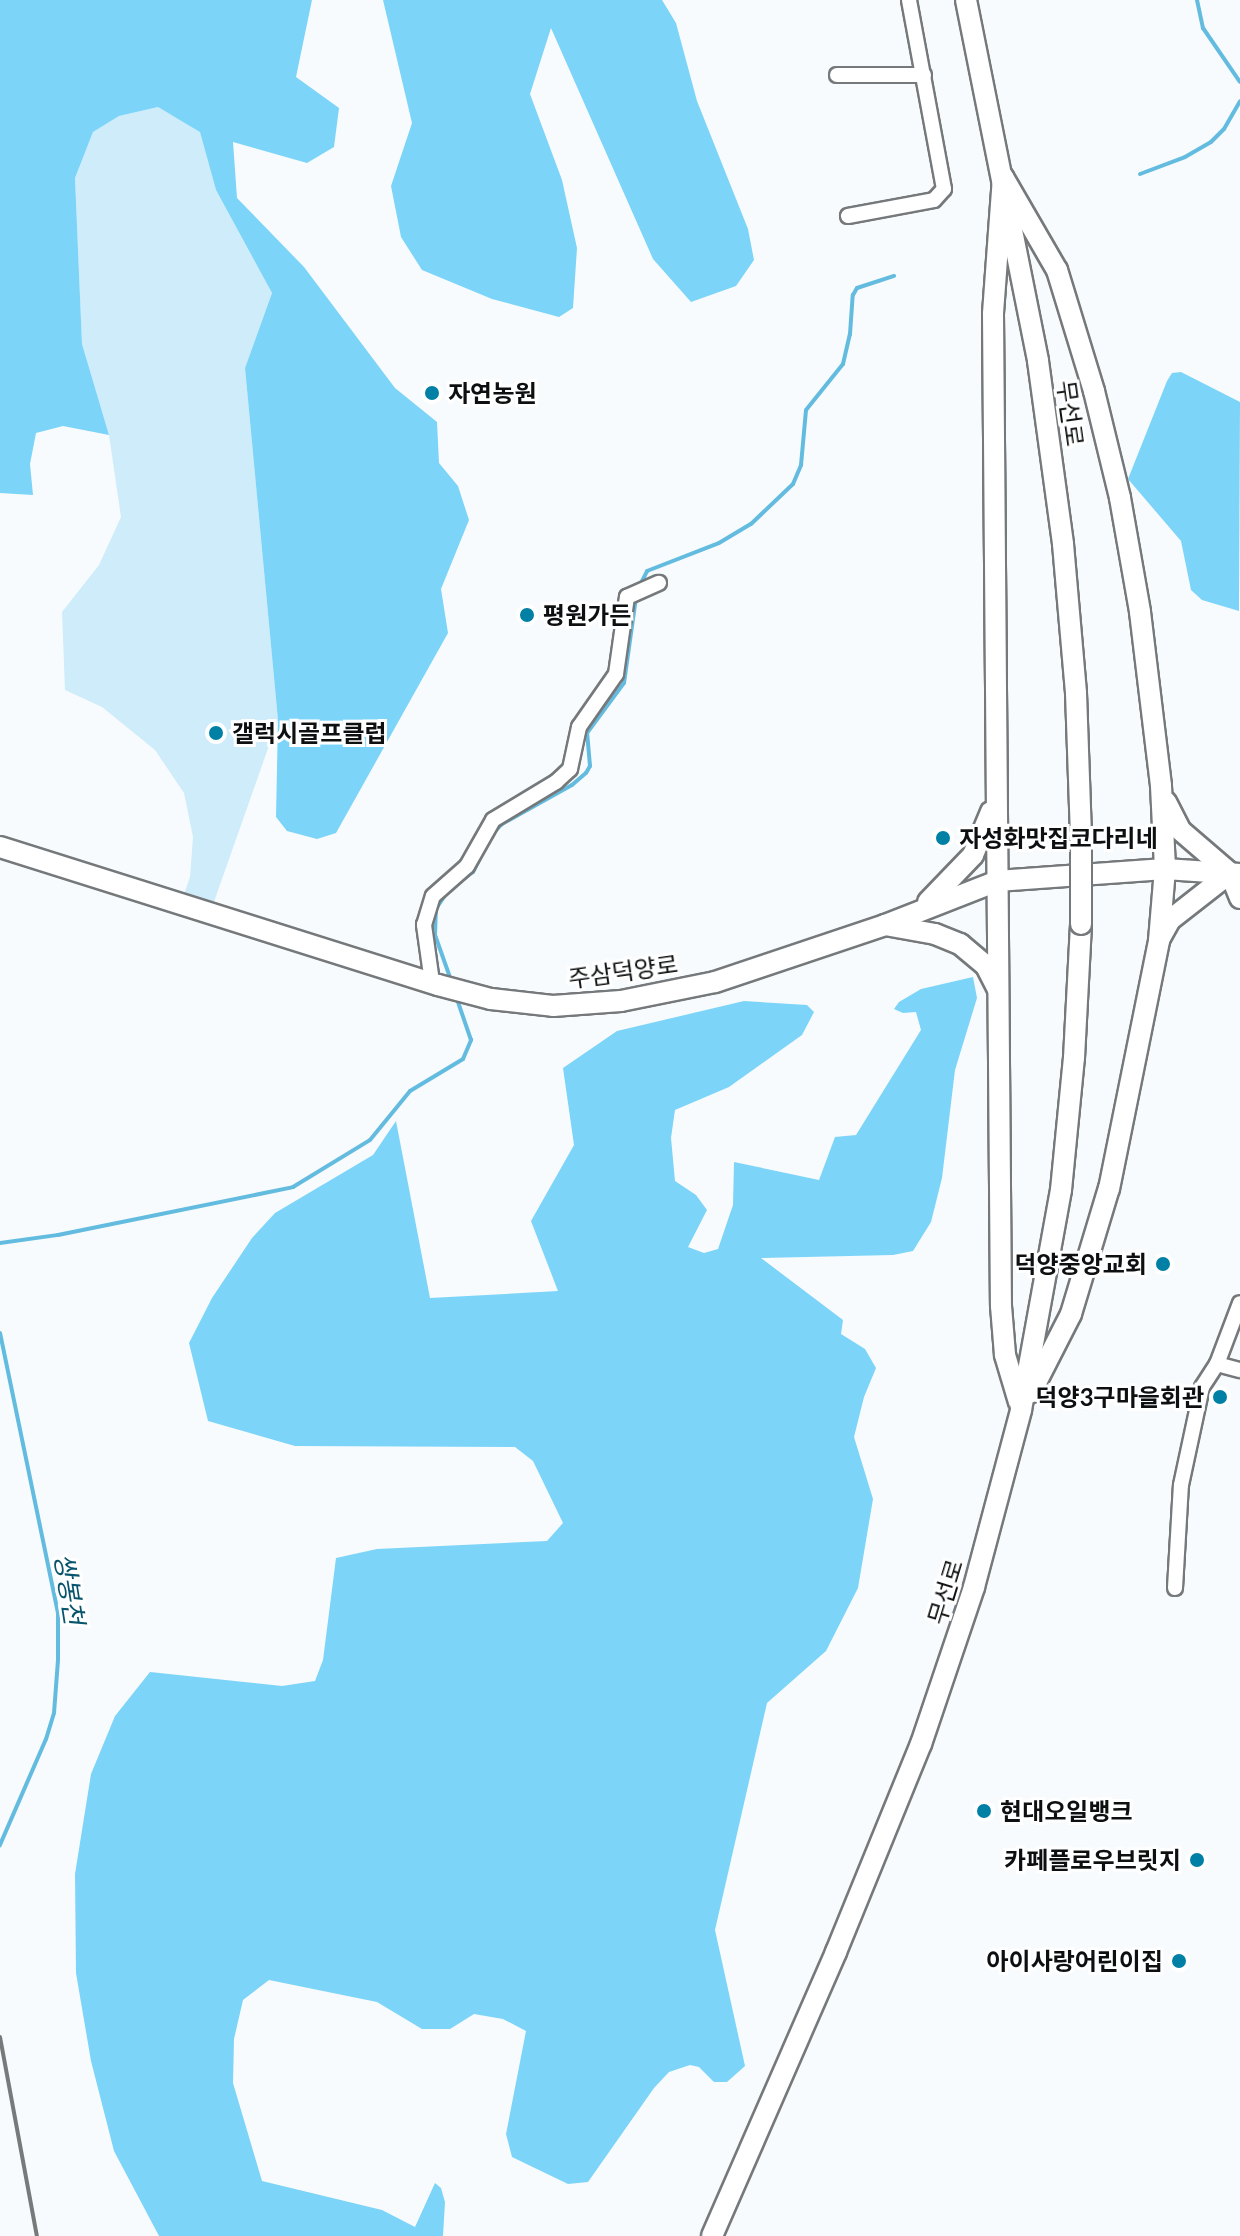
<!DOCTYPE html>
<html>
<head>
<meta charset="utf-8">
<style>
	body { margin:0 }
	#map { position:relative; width:1240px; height:2236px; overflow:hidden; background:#f7fbfd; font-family:Lato,"Noto Sans KR",sans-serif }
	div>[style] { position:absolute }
	.green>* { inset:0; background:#ceecfa }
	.forest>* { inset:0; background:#7cd4f8 }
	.stream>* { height:4px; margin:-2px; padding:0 2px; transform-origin:2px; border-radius:2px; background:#63bcdf }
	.roads { filter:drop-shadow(2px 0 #75797b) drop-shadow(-2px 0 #75797b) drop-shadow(0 2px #75797b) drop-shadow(0 -2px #75797b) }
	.street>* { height:14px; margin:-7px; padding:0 7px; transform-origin:7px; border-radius:7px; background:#fff }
	.secondary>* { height:20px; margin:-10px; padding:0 10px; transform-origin:10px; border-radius:10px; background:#fff }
	.rail>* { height:4px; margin:-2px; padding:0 2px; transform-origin:2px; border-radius:2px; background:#777a7b }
	.bridges { filter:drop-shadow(2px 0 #75797b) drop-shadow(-2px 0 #75797b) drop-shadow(0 2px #75797b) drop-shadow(0 -2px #75797b) }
	.secondary-bridge>* { height:20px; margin:-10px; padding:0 10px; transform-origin:10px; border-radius:10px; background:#fff }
	.dots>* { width:22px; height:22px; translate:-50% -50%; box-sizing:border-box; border:4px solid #fff; border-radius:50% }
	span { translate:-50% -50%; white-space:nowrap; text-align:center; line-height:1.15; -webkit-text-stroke:6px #fff; paint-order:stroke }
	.poi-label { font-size:24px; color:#0e0f10; font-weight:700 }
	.left { translate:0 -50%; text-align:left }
	.right { translate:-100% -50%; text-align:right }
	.street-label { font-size:24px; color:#0e0f10 }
	.water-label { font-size:26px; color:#07546c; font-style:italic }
</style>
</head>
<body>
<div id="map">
	<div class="green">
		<div style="clip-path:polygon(158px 107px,200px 131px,216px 190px,272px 293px,245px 368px,278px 720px,209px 916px,180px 906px,190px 877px,193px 837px,184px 793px,155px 750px,102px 707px,65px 690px,62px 612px,99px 565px,121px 517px,109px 435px,82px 344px,75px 178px,93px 132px,119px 116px)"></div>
	</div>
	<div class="forest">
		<div style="clip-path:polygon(0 0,312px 0,296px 77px,339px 108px,334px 147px,307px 163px,233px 142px,237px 198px,304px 267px,395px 388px,437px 422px,439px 463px,458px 486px,469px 520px,441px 589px,448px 633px,336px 833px,317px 839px,287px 831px,276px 817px,278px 720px,245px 368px,272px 293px,216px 190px,200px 132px,158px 107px,119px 116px,93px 132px,75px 178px,82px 344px,109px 435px,63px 426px,36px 433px,30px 464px,33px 495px,0 493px)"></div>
		<div style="clip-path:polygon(383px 0,662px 0,676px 23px,697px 101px,748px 229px,754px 260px,736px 286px,691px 302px,653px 259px,551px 28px,530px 94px,562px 180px,577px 248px,573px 308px,559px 317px,492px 299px,422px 270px,401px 237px,391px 186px,412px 123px)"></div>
		<div style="clip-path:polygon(1181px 372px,1240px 402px,1239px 611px,1202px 600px,1191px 590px,1181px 541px,1128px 479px,1167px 381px,1172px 373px)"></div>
		<div style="clip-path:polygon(973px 977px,977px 998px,955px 1070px,942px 1178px,931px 1222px,913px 1251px,893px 1255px,761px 1258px,843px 1320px,841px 1334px,865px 1349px,876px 1368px,864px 1397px,854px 1437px,873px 1499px,858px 1588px,826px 1651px,767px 1703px,715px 1930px,745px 2066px,727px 2082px,714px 2082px,699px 2067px,690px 2065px,669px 2072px,654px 2088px,588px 2182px,568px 2184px,512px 2157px,506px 2134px,526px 2031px,503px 2019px,474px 2014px,450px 2029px,422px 2029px,377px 2002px,269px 1980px,243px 2000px,234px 2039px,233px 2083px,262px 2181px,382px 2210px,415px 2227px,435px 2183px,441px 2188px,445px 2202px,443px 2236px,159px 2236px,114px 2151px,91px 2061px,76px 1973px,75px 1874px,91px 1774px,115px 1716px,150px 1672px,282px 1686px,315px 1681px,323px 1660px,336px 1558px,377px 1549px,547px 1541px,563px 1523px,533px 1461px,515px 1447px,295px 1446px,208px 1421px,189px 1343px,212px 1298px,252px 1238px,275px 1213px,373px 1155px,396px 1121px,430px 1298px,558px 1291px,531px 1221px,574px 1145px,563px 1068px,617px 1031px,744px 1001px,807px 1005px,814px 1012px,802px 1035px,729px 1087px,675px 1110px,671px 1138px,675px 1181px,696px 1195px,707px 1210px,688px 1247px,704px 1253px,718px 1249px,733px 1205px,734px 1162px,819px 1180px,835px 1137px,856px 1135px,921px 1030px,916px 1012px,903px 1013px,894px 1009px,899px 1002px,921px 989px)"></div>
	</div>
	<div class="stream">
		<div style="left:1197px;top:0;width:29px;rotate:78deg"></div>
		<div style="left:1203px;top:28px;width:65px;rotate:55.6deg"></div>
		<div style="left:1140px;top:174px;width:48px;rotate:-20.7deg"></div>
		<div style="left:1185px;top:157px;width:30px;rotate:-30deg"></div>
		<div style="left:1211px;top:142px;width:18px;rotate:-45deg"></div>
		<div style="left:1224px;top:129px;width:32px;rotate:-60deg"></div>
		<div style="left:638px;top:589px;width:20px;rotate:-63deg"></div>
		<div style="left:647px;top:571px;width:77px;rotate:-21.3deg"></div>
		<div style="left:719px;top:543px;width:37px;rotate:-31deg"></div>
		<div style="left:751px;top:524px;width:58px;rotate:-43.6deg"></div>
		<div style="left:793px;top:484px;width:21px;rotate:-67deg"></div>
		<div style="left:801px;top:465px;width:55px;rotate:-84.8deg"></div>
		<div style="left:806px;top:410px;width:59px;rotate:-51.2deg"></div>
		<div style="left:843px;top:364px;width:31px;rotate:-77deg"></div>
		<div style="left:850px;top:334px;width:39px;rotate:-86deg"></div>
		<div style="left:853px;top:295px;width:8px;rotate:-60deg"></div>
		<div style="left:857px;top:288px;width:39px;rotate:-18deg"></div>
		<div style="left:492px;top:834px;width:14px;rotate:-45deg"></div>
		<div style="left:502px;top:824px;width:80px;rotate:-29.1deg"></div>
		<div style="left:572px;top:785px;width:18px;rotate:-41deg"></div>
		<div style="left:586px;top:773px;width:8px;rotate:-60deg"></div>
		<div style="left:590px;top:766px;width:33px;rotate:-95deg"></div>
		<div style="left:587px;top:733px;width:62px;rotate:-53.5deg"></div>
		<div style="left:624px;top:683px;width:86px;rotate:-82deg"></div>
		<div style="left:452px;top:983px;width:51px;rotate:-109.5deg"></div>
		<div style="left:435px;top:935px;width:26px;rotate:-88deg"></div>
		<div style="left:436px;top:909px;width:20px;rotate:-57deg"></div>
		<div style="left:447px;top:892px;width:33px;rotate:-38deg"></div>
		<div style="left:473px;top:872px;width:34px;rotate:-63deg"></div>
		<div style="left:0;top:1243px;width:59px;rotate:-7.9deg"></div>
		<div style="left:58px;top:1235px;width:240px;rotate:-11.5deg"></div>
		<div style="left:293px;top:1187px;width:90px;rotate:-31.4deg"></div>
		<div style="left:370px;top:1140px;width:63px;rotate:-50.8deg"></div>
		<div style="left:410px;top:1091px;width:62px;rotate:-31.1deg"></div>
		<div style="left:463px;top:1059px;width:21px;rotate:-67deg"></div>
		<div style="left:471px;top:1040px;width:43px;rotate:-108.9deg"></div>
		<div style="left:0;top:1333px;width:287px;rotate:78.3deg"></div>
		<div style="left:58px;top:1614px;width:46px;rotate:90deg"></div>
		<div style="left:58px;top:1660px;width:53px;rotate:94.3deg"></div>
		<div style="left:54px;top:1713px;width:27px;rotate:107deg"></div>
		<div style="left:46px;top:1739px;width:116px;rotate:113.5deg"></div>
	</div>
	<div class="roads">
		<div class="street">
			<div style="left:837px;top:75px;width:87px"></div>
			<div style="left:848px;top:216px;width:87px;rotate:-10.5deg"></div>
			<div style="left:934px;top:200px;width:15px;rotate:-48deg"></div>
			<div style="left:944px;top:189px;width:192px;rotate:-100.5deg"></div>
			<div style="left:432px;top:982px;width:58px;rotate:-98deg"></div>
			<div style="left:424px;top:925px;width:30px;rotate:-73deg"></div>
			<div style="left:433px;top:896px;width:45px;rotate:-41.4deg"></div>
			<div style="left:467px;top:866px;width:53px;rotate:-60.5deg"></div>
			<div style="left:493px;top:820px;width:74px;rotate:-31.1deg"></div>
			<div style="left:556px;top:782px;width:19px;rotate:-43deg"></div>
			<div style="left:570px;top:769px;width:43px;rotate:-77.9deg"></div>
			<div style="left:579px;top:727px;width:65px;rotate:-55.1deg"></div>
			<div style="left:616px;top:674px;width:78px;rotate:-81.9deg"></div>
			<div style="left:627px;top:597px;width:35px;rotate:-24deg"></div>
			<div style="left:1217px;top:1364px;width:24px;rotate:15deg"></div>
			<div style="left:1175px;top:1588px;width:103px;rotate:-86.7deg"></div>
			<div style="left:1181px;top:1485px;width:100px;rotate:-77.9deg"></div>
			<div style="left:1202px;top:1387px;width:27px;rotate:-57deg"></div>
			<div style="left:1217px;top:1364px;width:65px;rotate:-69.3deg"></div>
		</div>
		<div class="secondary">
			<div style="left:966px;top:0;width:368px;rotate:78.7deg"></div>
			<div style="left:1038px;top:361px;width:185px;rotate:82.2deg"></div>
			<div style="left:1063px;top:544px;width:150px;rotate:85deg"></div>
			<div style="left:1076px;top:693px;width:145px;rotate:88deg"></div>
			<div style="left:1003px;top:177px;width:108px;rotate:59.9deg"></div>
			<div style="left:1057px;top:270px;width:127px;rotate:73deg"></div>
			<div style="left:1094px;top:391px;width:110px;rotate:76.3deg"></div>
			<div style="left:1120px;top:498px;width:116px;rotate:80deg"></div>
			<div style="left:1140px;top:612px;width:175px;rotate:83.1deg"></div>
			<div style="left:1161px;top:786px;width:83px;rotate:87.2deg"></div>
			<div style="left:1165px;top:869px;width:72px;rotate:94.8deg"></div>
			<div style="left:1159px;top:941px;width:252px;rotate:101.4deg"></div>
			<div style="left:1109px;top:1188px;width:132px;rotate:106.8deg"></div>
			<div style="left:1071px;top:1314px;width:88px;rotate:117.1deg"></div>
			<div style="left:1003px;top:177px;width:137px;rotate:94.2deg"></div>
			<div style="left:993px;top:314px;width:992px;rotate:89.54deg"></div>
			<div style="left:1001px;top:1306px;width:49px;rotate:85.3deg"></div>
			<div style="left:1005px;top:1355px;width:49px;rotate:73.4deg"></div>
			<div style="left:1166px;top:802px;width:31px;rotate:63deg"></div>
			<div style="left:1180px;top:830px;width:66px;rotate:40.7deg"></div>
			<div style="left:1230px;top:873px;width:27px;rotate:68deg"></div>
			<div style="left:0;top:847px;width:459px;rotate:17.5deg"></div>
			<div style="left:438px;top:985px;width:55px;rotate:14.8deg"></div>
			<div style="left:491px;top:999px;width:62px;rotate:6.4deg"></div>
			<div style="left:553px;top:1006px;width:68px;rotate:-4.2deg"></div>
			<div style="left:621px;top:1001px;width:96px;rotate:-11.4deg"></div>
			<div style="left:715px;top:982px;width:179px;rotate:-18.5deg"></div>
			<div style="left:885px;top:925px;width:120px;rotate:-21.4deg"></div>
			<div style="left:997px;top:881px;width:168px;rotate:-4.1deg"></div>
			<div style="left:1165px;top:869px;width:75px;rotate:3.8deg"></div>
			<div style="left:928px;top:902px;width:65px;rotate:-46.2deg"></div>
			<div style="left:973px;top:855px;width:47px;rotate:-67.3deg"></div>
			<div style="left:885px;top:925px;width:51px;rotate:10.2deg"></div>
			<div style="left:935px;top:934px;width:27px;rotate:22deg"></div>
			<div style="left:960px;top:944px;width:34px;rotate:40deg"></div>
			<div style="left:986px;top:966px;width:25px;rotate:63deg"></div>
			<div style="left:1160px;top:938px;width:21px;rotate:-61deg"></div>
			<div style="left:1170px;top:920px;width:76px;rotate:-38.1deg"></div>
			<div style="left:712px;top:2236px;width:310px;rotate:-66.4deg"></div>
			<div style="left:836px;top:1952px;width:225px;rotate:-67.8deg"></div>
			<div style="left:921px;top:1744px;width:166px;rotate:-71.3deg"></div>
			<div style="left:974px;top:1587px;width:183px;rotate:-75.1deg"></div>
			<div style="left:1021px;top:1410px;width:224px;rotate:-79.7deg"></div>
			<div style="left:1061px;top:1190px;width:133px;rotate:-84.4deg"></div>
			<div style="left:1074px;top:1058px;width:134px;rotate:-87deg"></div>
		</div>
	</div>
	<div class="rail">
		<div style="left:0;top:2037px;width:202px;rotate:79.5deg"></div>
	</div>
	<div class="bridges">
		<div class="secondary-bridge">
			<div style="left:1081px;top:838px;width:86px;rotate:90deg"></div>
		</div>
	</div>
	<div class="dots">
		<div style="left:432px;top:393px;background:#0080a5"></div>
		<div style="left:527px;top:615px;background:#0080a5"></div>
		<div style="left:216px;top:733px;background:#0080a5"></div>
		<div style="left:943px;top:838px;background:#0080a5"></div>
		<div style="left:1163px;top:1264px;background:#0080a5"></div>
		<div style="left:1220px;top:1397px;background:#0080a5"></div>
		<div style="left:984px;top:1811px;background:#0080a5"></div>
		<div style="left:1197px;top:1860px;background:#0080a5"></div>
		<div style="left:1179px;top:1961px;background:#0080a5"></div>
	</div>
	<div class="poi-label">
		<span class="left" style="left:448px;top:393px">자연농원</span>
		<span class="left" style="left:543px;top:615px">평원가든</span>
		<span class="left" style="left:232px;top:733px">갤럭시골프클럽</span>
		<span class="left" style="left:959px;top:838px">자성화맛집코다리네</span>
		<span class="right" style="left:1147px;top:1264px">덕양중앙교회</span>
		<span class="right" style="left:1204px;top:1397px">덕양3구마을회관</span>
		<span class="left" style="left:1000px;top:1811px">현대오일뱅크</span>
		<span class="right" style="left:1181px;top:1860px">카페플로우브릿지</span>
		<span class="right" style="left:1163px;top:1961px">아이사랑어린이집</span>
	</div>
	<div class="street-label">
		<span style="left:1071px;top:413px;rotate:82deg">무선로</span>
		<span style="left:623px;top:971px;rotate:-8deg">주삼덕양로</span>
		<span style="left:945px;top:1592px;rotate:-73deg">무선로</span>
	</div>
	<div class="water-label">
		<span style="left:69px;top:1589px;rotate:81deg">쌍봉천</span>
	</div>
</div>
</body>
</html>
